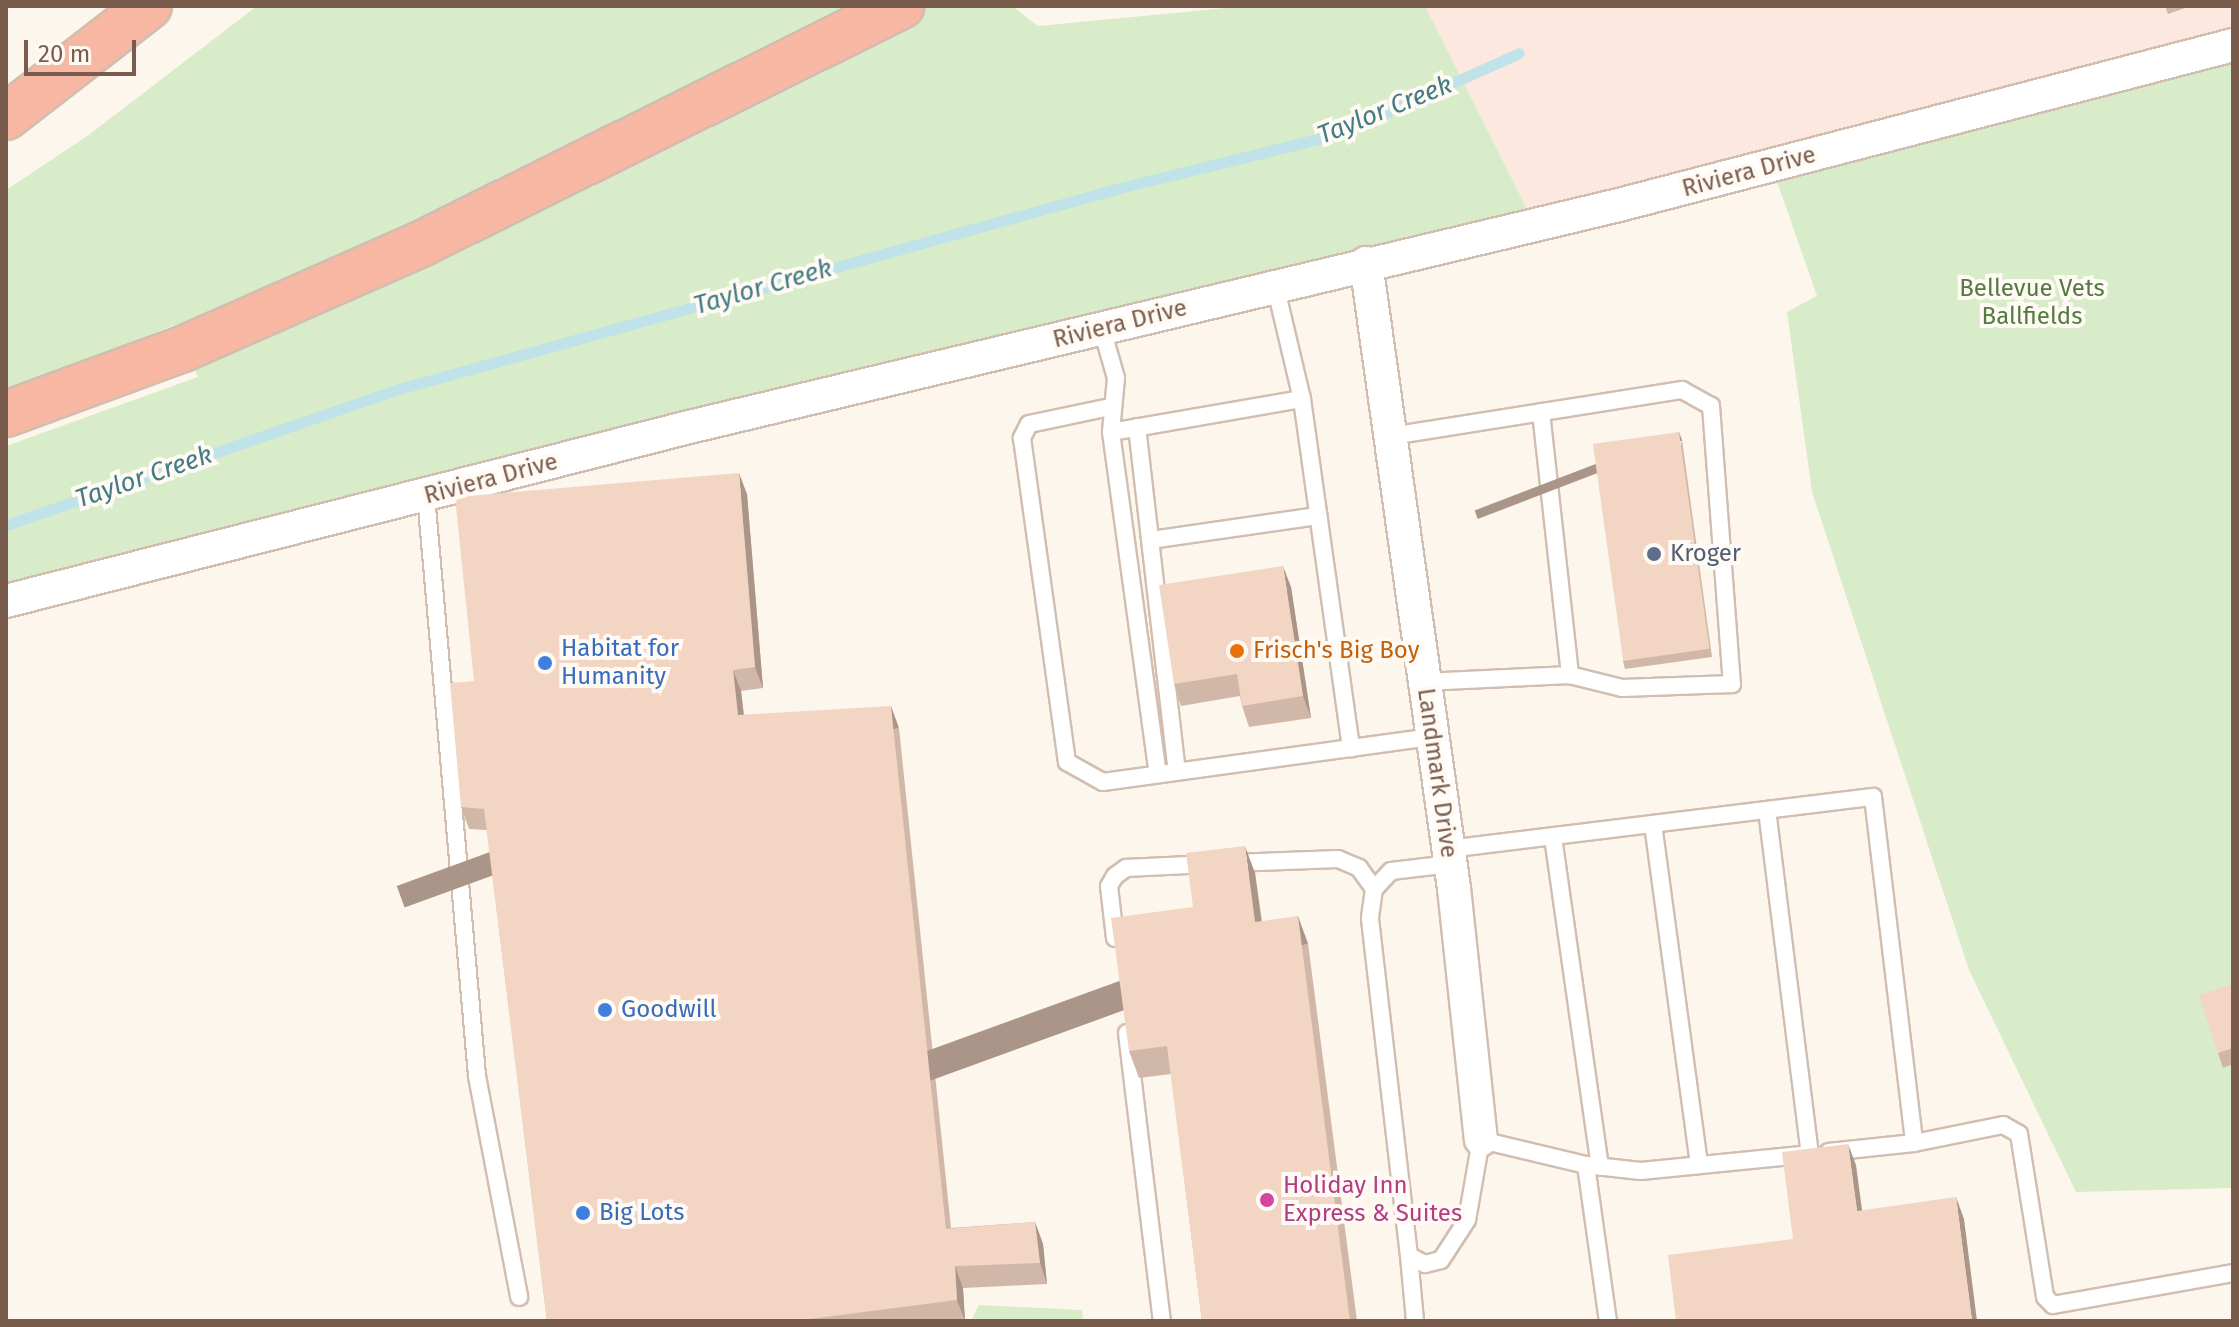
<!DOCTYPE html>
<html>
<head>
<meta charset="utf-8">
<style>
	body { margin:0 }
	#map { position:relative; width:2239px; height:1327px; overflow:hidden; background:#fdf6ec; font-family:"Fira Sans",sans-serif }
	div>[style] { position:absolute }
	.commercial>* { inset:0; background:#fde8e0 }
	.green>* { inset:0; background:#d8ecc9 }
	.stream>* { height:11px; margin:-5.5px; padding:0 5.5px; transform-origin:5.5px; border-radius:5.5px; background:#bfe3e8 }
	.roads { filter:drop-shadow(2px 0 #d1beb0) drop-shadow(-2px 0 #d1beb0) drop-shadow(0 2px #d1beb0) drop-shadow(0 -2px #d1beb0) }
	.lane>* { height:16px; margin:-8px; padding:0 8px; transform-origin:8px; border-radius:8px; background:#fff }
	.street>* { height:32px; margin:-16px; padding:0 16px; transform-origin:16px; border-radius:16px; background:#fff }
	.highway>* { height:44px; margin:-22px; padding:0 22px; transform-origin:22px; border-radius:22px; background:#f7b7a3 }
	.wall>* { inset:0; background:#d1b7a8 }
	.shaded-wall>* { inset:0; background:#aa9588; transform-origin:0 0 }
	.building>* { inset:0; background:#f3d5c3; transform-origin:0 0 }
	.dots>* { width:22px; height:22px; translate:-50% -50%; box-sizing:border-box; border:4px solid #fffaf3; border-radius:50% }
	span { translate:-50% -50%; white-space:nowrap; text-align:center; line-height:1.15; -webkit-text-stroke:8px #fffaf3; paint-order:stroke }
	.street-label { font-size:24px; color:#7a5c4d }
	.park-label { font-size:24px; color:#537a41 }
	.service-label { font-size:24px; color:#4e5e75 }
	.left { translate:0 -50%; text-align:left }
	.shop-label { font-size:24px; color:#366cbe }
	.food-label { font-size:24px; color:#c56008 }
	.hotel-label { font-size:24px; color:#b23c85 }
	.water-label { font-size:26px; color:#437c86; font-style:italic }
	.frame { position:absolute; inset:0; border:8px solid #7a5c4d; pointer-events:none }
	.scale { position:absolute; left:24px; top:40px; width:112px; height:36px; box-sizing:border-box; border:4px solid #7a5c4d; border-top:0; padding-left:10px; font-size:24px; line-height:28px; white-space:nowrap; color:#7a5c4d; -webkit-text-stroke:6px #fffaf3; paint-order:stroke }
</style>
</head>
<body>
<div id="map">
	<div class="commercial">
		<div style="clip-path:polygon(1425px 6px,2233px 6px,2233px 45px,1535px 225px)"></div>
	</div>
	<div class="green">
		<div style="clip-path:polygon(257px 6px,1012px 6px,1038px 26px,1247px 6px,1425px 6px,1535px 225px,6px 601px,6px 446px,198px 377px,174px 325px,6px 393px,6px 190px,90px 134px)"></div>
		<div style="clip-path:polygon(2233px 45px,2233px 1188px,2076px 1192px,1969px 970px,1812px 492px,1787px 312px,1817px 296px,1772px 167px)"></div>
		<div style="clip-path:polygon(979px 1305px,1082px 1310px,1083px 1321px,971px 1321px)"></div>
	</div>
	<div class="stream">
		<div style="left:6px;top:525px;width:416px;rotate:-19.1deg"></div>
		<div style="left:399px;top:389px;width:748px;rotate:-15.58deg"></div>
		<div style="left:1120px;top:188px;width:226px;rotate:-13.9deg"></div>
		<div style="left:1339px;top:134px;width:197px;rotate:-24.2deg"></div>
	</div>
	<div class="roads">
		<div class="lane">
			<div style="left:1275px;top:285px;width:117px;rotate:76.7deg"></div>
			<div style="left:1302px;top:399px;width:353px;rotate:82deg"></div>
			<div style="left:1102px;top:329px;width:51px;rotate:74.1deg"></div>
			<div style="left:1116px;top:378px;width:54px;rotate:95.3deg"></div>
			<div style="left:1111px;top:432px;width:194px;rotate:-9.8deg"></div>
			<div style="left:1110px;top:407px;width:83px;rotate:168.1deg"></div>
			<div style="left:1029px;top:424px;width:16px;rotate:117deg"></div>
			<div style="left:1022px;top:438px;width:327px;rotate:82.1deg"></div>
			<div style="left:1067px;top:762px;width:41px;rotate:29.1deg"></div>
			<div style="left:1103px;top:782px;width:332px;rotate:-7.8deg"></div>
			<div style="left:1541px;top:412px;width:265px;rotate:83.7deg"></div>
			<div style="left:1137px;top:427px;width:346px;rotate:83.4deg"></div>
			<div style="left:1111px;top:432px;width:345px;rotate:82.2deg"></div>
			<div style="left:1391px;top:436px;width:295px;rotate:-9deg"></div>
			<div style="left:1682px;top:390px;width:33px;rotate:29deg"></div>
			<div style="left:1711px;top:406px;width:279px;rotate:85.7deg"></div>
			<div style="left:1732px;top:684px;width:110px;rotate:177.9deg"></div>
			<div style="left:1622px;top:688px;width:54px;rotate:-166deg"></div>
			<div style="left:1570px;top:675px;width:147px;rotate:177.3deg"></div>
			<div style="left:426px;top:496px;width:582px;rotate:84.97deg"></div>
			<div style="left:477px;top:1076px;width:225px;rotate:79.2deg"></div>
			<div style="left:1151px;top:540px;width:169px;rotate:-8.2deg"></div>
			<div style="left:1767px;top:810px;width:347px;rotate:82.9deg"></div>
			<div style="left:1653px;top:824px;width:344px;rotate:82.3deg"></div>
			<div style="left:1553px;top:837px;width:333px;rotate:81.9deg"></div>
			<div style="left:1448px;top:849px;width:428px;rotate:-7deg"></div>
			<div style="left:1873px;top:797px;width:348px;rotate:83.2deg"></div>
			<div style="left:1914px;top:1143px;width:86px;rotate:174deg"></div>
			<div style="left:1232px;top:863px;width:106px;rotate:-2.2deg"></div>
			<div style="left:1338px;top:859px;width:23px;rotate:23deg"></div>
			<div style="left:1359px;top:868px;width:26px;rotate:54deg"></div>
			<div style="left:1450px;top:864px;width:59px;rotate:173.2deg"></div>
			<div style="left:1391px;top:871px;width:25px;rotate:133deg"></div>
			<div style="left:1374px;top:889px;width:30px;rotate:98deg"></div>
			<div style="left:1370px;top:919px;width:339px;rotate:83.4deg"></div>
			<div style="left:1409px;top:1256px;width:18px;rotate:27deg"></div>
			<div style="left:1425px;top:1264px;width:16px;rotate:-14deg"></div>
			<div style="left:1441px;top:1260px;width:48px;rotate:-57deg"></div>
			<div style="left:1467px;top:1220px;width:81px;rotate:-80.1deg"></div>
			<div style="left:1481px;top:1140px;width:108px;rotate:13.4deg"></div>
			<div style="left:1586px;top:1165px;width:55px;rotate:6.2deg"></div>
			<div style="left:1641px;top:1171px;width:161px;rotate:-5.7deg"></div>
			<div style="left:1115px;top:938px;width:52px;rotate:-96.6deg"></div>
			<div style="left:1109px;top:886px;width:12px;rotate:-59deg"></div>
			<div style="left:1115px;top:876px;width:14px;rotate:-36deg"></div>
			<div style="left:1126px;top:868px;width:82px;rotate:-2.8deg"></div>
			<div style="left:1127px;top:1033px;width:290px;rotate:83.1deg"></div>
			<div style="left:1914px;top:1143px;width:91px;rotate:-11.4deg"></div>
			<div style="left:2003px;top:1125px;width:18px;rotate:29deg"></div>
			<div style="left:2019px;top:1134px;width:165px;rotate:80.9deg"></div>
			<div style="left:2045px;top:1297px;width:11px;rotate:45deg"></div>
			<div style="left:2053px;top:1305px;width:183px;rotate:-10.1deg"></div>
			<div style="left:1586px;top:1165px;width:158px;rotate:82deg"></div>
			<div style="left:1409px;top:1256px;width:65px;rotate:84.7deg"></div>
		</div>
		<div class="street">
			<div style="left:1366px;top:263px;width:631px;rotate:81.99deg"></div>
			<div style="left:1454px;top:888px;width:253px;rotate:83.9deg"></div>
			<div style="left:6px;top:601px;width:701px;rotate:-14.29deg"></div>
			<div style="left:685px;top:428px;width:956px;rotate:-13.43deg"></div>
			<div style="left:1615px;top:206px;width:639px;rotate:-14.6deg"></div>
		</div>
		<div class="highway">
			<div style="left:6px;top:117px;width:181px;rotate:-37.8deg"></div>
			<div style="left:6px;top:414px;width:189px;rotate:-20.2deg"></div>
			<div style="left:183px;top:349px;width:262px;rotate:-23.8deg"></div>
			<div style="left:423px;top:243px;width:534px;rotate:-26.37deg"></div>
		</div>
	</div>
	<div class="wall">
		<div style="clip-path:polygon(2165px 6px,2191px 6px,2168px 14px)"></div>
		<div style="clip-path:polygon(1682px 440px,1712px 657px,1625px 669px,1623px 661px)"></div>
		<div style="clip-path:polygon(747px 494px,763px 688px,741px 691px,744px 715px,899px 728px,951px 1228px,1035px 1222px,1043px 1244px,1047px 1284px,963px 1288px,965px 1321px,547px 1321px,487px 830px,469px 829px,461px 807px,474px 681px)"></div>
		<div style="clip-path:polygon(1291px 587px,1311px 718px,1249px 727px,1242px 706px,1240px 696px,1181px 706px,1174px 684px)"></div>
		<div style="clip-path:polygon(1255px 873px,1262px 921px,1308px 943px,1357px 1321px,1202px 1321px,1171px 1074px,1139px 1078px,1129px 1051px,1193px 907px)"></div>
		<div style="clip-path:polygon(2233px 984px,2233px 1064px,2223px 1068px,2218px 1053px)"></div>
	</div>
	<div class="shaded-wall">
		<div style="left:1679px;top:432px;width:9px;height:219px;rotate:69deg"></div>
		<div style="clip-path:polygon(739px 473px,747px 494px,763px 688px,755px 667px)"></div>
		<div style="clip-path:polygon(1283px 566px,1291px 587px,1311px 718px,1303px 696px)"></div>
		<div style="clip-path:polygon(733px 670px,741px 691px,746px 736px,738px 715px)"></div>
		<div style="left:891px;top:706px;width:23px;height:526px;rotate:70deg"></div>
		<div style="clip-path:polygon(1245px 846px,1255px 873px,1265px 949px,1255px 922px)"></div>
		<div style="left:1298px;top:916px;width:29px;height:408px;rotate:70deg"></div>
		<div style="clip-path:polygon(1848px 1144px,1856px 1165px,1865px 1232px,1857px 1211px)"></div>
		<div style="clip-path:polygon(1956px 1197px,1964px 1219px,1977px 1321px,1972px 1321px)"></div>
		<div style="clip-path:polygon(1035px 1222px,1043px 1244px,1047px 1284px,1040px 1263px)"></div>
		<div style="clip-path:polygon(955px 1266px,963px 1288px,965px 1321px,957px 1300px)"></div>
	</div>
	<div class="building">
		<div style="left:1679px;top:432px;width:219px;height:87px;rotate:82deg"></div>
		<div style="clip-path:polygon(739px 473px,755px 667px,733px 670px,738px 715px,891px 706px,946px 1229px,1035px 1222px,1040px 1263px,955px 1266px,957px 1300px,794px 1321px,547px 1321px,484px 809px,461px 807px,450px 683px,474px 681px,455px 497px)"></div>
		<div style="clip-path:polygon(1283px 566px,1303px 696px,1242px 706px,1237px 674px,1174px 684px,1159px 585px)"></div>
		<div style="clip-path:polygon(1245px 846px,1255px 922px,1298px 916px,1350px 1321px,1202px 1321px,1167px 1046px,1129px 1051px,1111px 918px,1193px 907px,1186px 853px)"></div>
		<div style="clip-path:polygon(2233px 984px,2233px 1048px,2218px 1053px,2199px 995px)"></div>
		<div style="clip-path:polygon(1848px 1144px,1857px 1211px,1956px 1197px,1972px 1321px,1676px 1321px,1668px 1255px,1793px 1239px,1782px 1152px)"></div>
	</div>
	<div class="dots">
		<div style="left:1654px;top:554px;background:#5c6f8a"></div>
		<div style="left:1237px;top:651px;background:#e8710a"></div>
		<div style="left:545px;top:663px;background:#3f7fe0"></div>
		<div style="left:605px;top:1010px;background:#3f7fe0"></div>
		<div style="left:1267px;top:1200px;background:#d1479c"></div>
		<div style="left:583px;top:1213px;background:#3f7fe0"></div>
	</div>
	<div class="street-label">
		<span style="left:1749px;top:172px;rotate:-15deg">Riviera Drive</span>
		<span style="left:1120px;top:324px;rotate:-14deg">Riviera Drive</span>
		<span style="left:491px;top:479px;rotate:-15deg">Riviera Drive</span>
		<span style="left:1437px;top:773px;rotate:82deg">Landmark Drive</span>
	</div>
	<div class="park-label">
		<span style="left:2032px;top:303px">Bellevue Vets<br>Ballfields</span>
	</div>
	<div class="service-label">
		<span class="left" style="left:1670px;top:554px">Kroger</span>
	</div>
	<div class="shop-label">
		<span class="left" style="left:561px;top:663px">Habitat for<br>Humanity</span>
		<span class="left" style="left:621px;top:1010px">Goodwill</span>
		<span class="left" style="left:599px;top:1213px">Big Lots</span>
	</div>
	<div class="food-label">
		<span class="left" style="left:1253px;top:651px">Frisch's Big Boy</span>
	</div>
	<div class="hotel-label">
		<span class="left" style="left:1283px;top:1200px">Holiday Inn<br>Express &amp; Suites</span>
	</div>
	<div class="water-label">
		<span style="left:1385px;top:110px;rotate:-22deg">Taylor Creek</span>
		<span style="left:763px;top:287px;rotate:-16deg">Taylor Creek</span>
		<span style="left:144px;top:477px;rotate:-19deg">Taylor Creek</span>
	</div>
	<div class="frame"></div>
	<div class="scale">20 m</div>
</div>
</body>
</html>
